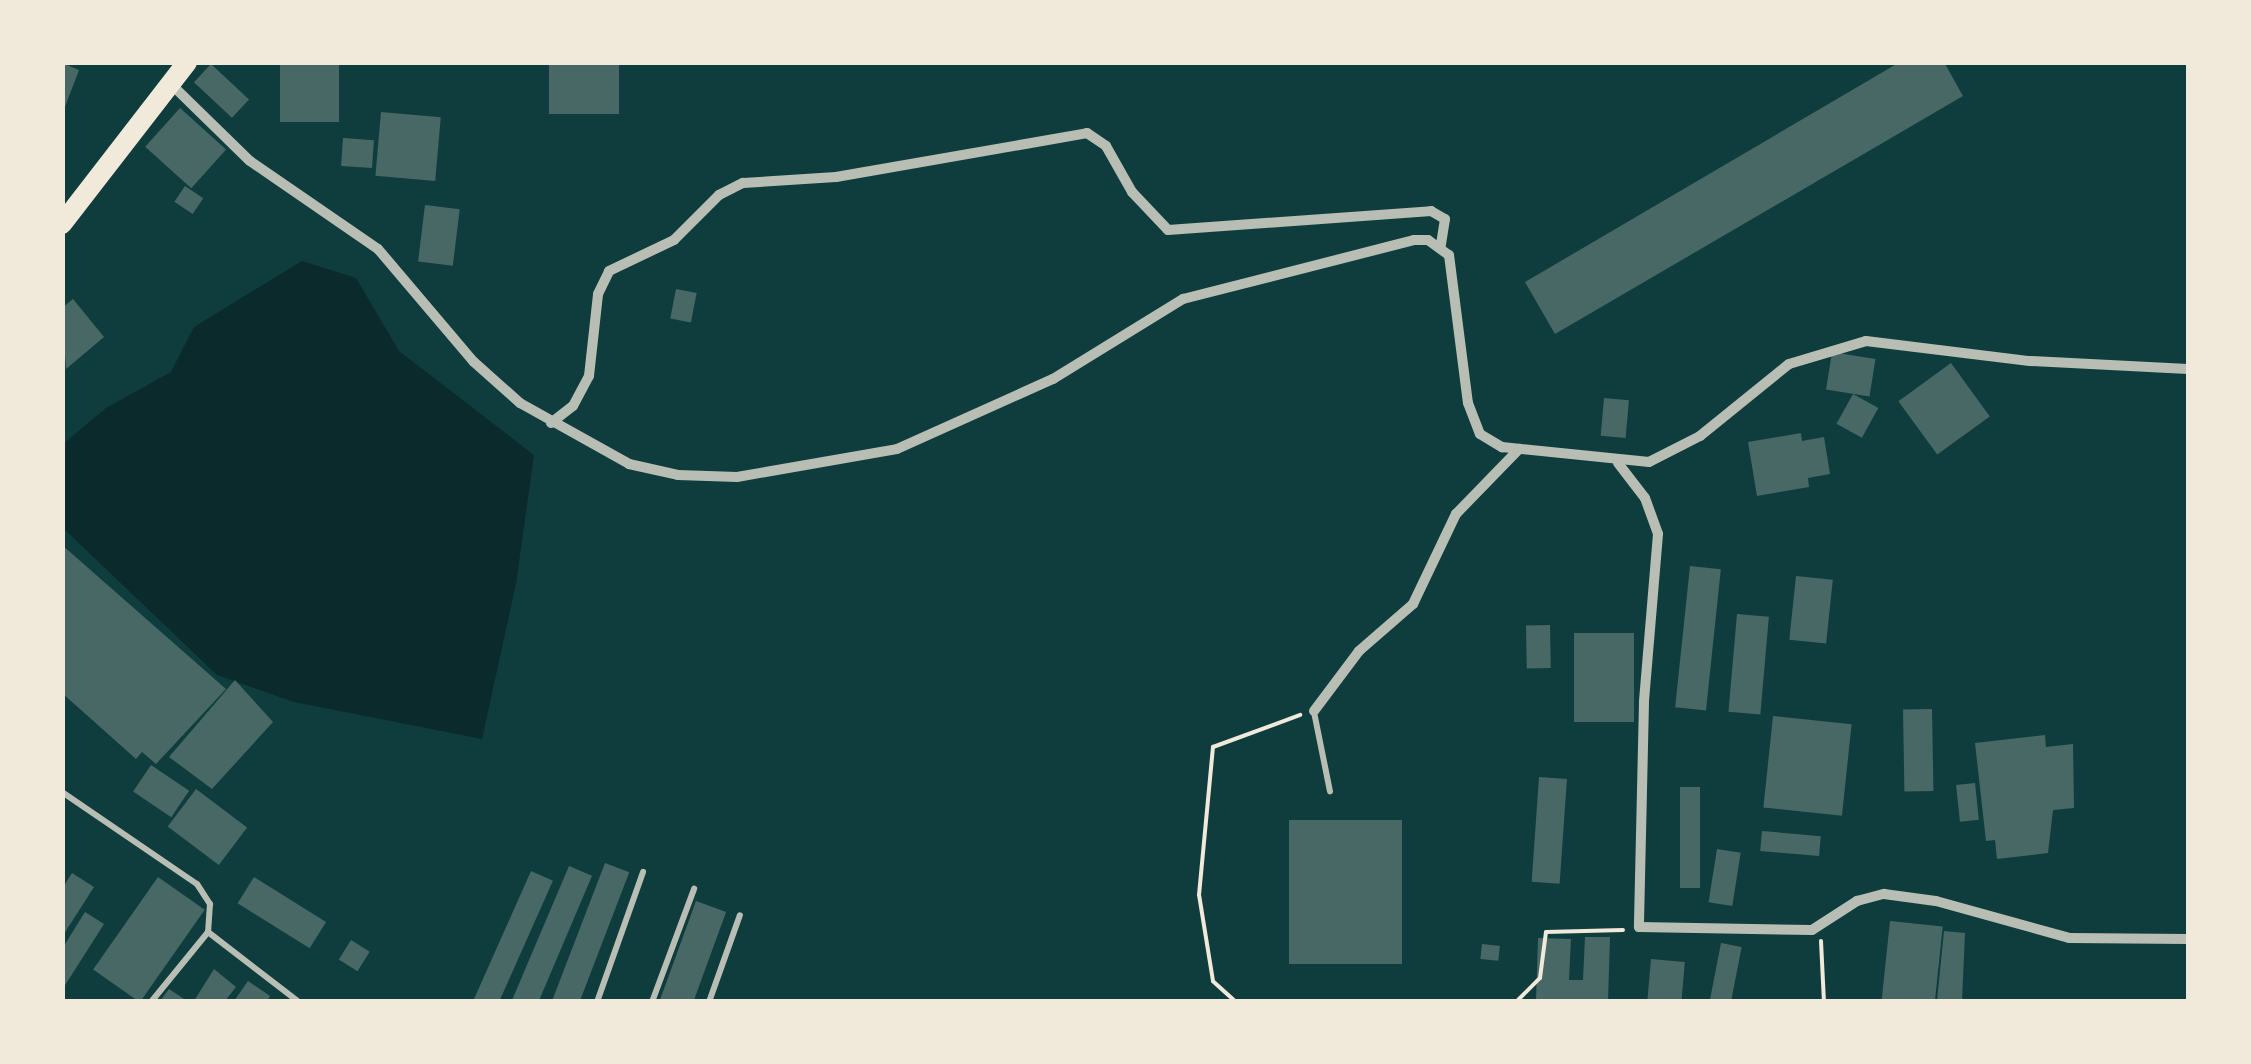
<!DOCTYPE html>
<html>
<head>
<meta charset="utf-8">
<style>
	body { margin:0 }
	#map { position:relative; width:2251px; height:1064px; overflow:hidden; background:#0f3d3e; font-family:Jost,sans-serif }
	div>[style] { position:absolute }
	.water>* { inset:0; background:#0a2a2b }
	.building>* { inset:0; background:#486865; transform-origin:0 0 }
	.path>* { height:4px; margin:-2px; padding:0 2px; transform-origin:2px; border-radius:2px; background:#f1e9da }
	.service>* { height:6px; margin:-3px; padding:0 3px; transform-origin:3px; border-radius:3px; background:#b8beb3 }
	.minor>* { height:10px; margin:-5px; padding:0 5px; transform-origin:5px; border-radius:5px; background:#b8beb3 }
	.primary>* { height:20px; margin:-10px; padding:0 10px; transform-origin:10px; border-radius:10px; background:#f1e9da }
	span { translate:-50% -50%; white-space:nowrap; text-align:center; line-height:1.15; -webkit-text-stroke:10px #f1e9da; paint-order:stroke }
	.frame { position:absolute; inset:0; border:65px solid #f1e9da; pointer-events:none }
</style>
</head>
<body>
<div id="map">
	<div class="water">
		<div style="clip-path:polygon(302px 261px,356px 278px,399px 351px,534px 455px,516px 584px,482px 739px,294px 702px,217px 675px,63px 528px,63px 444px,106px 408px,171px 372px,194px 327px)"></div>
	</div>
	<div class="building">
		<div style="left:280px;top:62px;width:59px;height:60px"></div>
		<div style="left:549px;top:62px;width:70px;height:52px"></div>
		<div style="clip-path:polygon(1900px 62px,1944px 62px,1963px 96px,1555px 334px,1525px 282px)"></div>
		<div style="clip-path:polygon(62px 63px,79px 70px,63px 112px,62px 112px)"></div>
		<div style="left:211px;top:64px;width:52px;height:25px;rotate:43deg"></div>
		<div style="left:180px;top:108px;width:62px;height:52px;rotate:42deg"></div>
		<div style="left:381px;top:112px;width:60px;height:64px;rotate:5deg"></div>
		<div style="left:343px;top:138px;width:31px;height:28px;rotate:4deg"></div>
		<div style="left:185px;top:186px;width:22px;height:19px;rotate:34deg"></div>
		<div style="left:425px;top:205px;width:35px;height:57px;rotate:7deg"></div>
		<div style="left:676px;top:289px;width:21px;height:30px;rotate:11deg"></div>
		<div style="clip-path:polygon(73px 299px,104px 337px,66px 369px,62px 308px)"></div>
		<div style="left:1832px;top:352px;width:44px;height:38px;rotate:9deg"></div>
		<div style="left:1951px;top:363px;width:66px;height:65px;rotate:54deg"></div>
		<div style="left:1853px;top:394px;width:29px;height:34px;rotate:29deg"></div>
		<div style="left:1604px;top:398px;width:25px;height:38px;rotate:5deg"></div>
		<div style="clip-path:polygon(1801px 433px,1802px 441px,1824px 437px,1830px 474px,1808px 478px,1809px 487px,1757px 496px,1748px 442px)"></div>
		<div style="clip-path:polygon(62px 545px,226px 689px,156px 764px,142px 752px,136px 759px,62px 693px)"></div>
		<div style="left:1690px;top:566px;width:31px;height:142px;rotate:6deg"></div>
		<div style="left:1796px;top:576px;width:37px;height:64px;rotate:6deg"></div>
		<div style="left:1737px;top:614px;width:32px;height:98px;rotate:5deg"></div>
		<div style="left:1550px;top:625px;width:43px;height:24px;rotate:89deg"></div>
		<div style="left:1574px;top:633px;width:60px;height:89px"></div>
		<div style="clip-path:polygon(235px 680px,273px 722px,212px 789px,169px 757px)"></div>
		<div style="left:1932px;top:709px;width:82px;height:29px;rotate:89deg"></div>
		<div style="left:1773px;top:716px;width:79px;height:92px;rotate:6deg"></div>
		<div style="clip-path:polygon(2045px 735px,2046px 747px,2073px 744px,2074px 808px,2053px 810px,2048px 853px,1997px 859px,1995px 840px,1986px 841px,1975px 743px)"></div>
		<div style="left:151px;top:765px;width:46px;height:32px;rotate:34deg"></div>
		<div style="left:1539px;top:777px;width:28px;height:105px;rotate:4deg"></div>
		<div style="left:1975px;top:783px;width:37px;height:19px;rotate:84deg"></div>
		<div style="left:1680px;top:787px;width:20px;height:101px"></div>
		<div style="left:196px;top:789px;width:64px;height:47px;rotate:37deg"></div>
		<div style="left:1402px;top:820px;width:144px;height:113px;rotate:90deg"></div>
		<div style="left:1762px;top:831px;width:59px;height:20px;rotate:5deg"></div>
		<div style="left:1717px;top:849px;width:24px;height:54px;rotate:9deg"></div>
		<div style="left:605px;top:863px;width:26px;height:149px;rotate:21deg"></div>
		<div style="left:569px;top:866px;width:25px;height:147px;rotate:23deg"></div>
		<div style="left:531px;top:871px;width:24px;height:142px;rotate:24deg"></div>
		<div style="clip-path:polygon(72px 873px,94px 887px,62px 937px,62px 889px)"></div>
		<div style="left:158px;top:877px;width:57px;height:113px;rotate:35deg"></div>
		<div style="left:254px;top:877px;width:85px;height:31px;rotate:32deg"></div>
		<div style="left:696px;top:901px;width:32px;height:106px;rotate:20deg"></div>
		<div style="clip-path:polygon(85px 912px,104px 924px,62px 990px,62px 949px)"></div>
		<div style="left:1890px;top:921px;width:53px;height:81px;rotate:6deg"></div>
		<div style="clip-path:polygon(1944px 931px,1965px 933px,1962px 1001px,1937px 1001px)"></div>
		<div style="clip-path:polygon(1585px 937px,1610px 937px,1608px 1001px,1536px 1001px,1538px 938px,1571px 939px,1569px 980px,1583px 980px)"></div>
		<div style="left:351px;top:940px;width:22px;height:23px;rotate:32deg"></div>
		<div style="left:1721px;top:943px;width:21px;height:59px;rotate:11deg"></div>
		<div style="left:1482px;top:944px;width:18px;height:15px;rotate:6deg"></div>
		<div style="left:1651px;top:959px;width:34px;height:42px;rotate:5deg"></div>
		<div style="clip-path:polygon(214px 969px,236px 987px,225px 1001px,194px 1001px)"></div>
		<div style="clip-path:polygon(248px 981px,270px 996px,267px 1001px,234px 1001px)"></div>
		<div style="clip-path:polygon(169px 989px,187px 1001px,160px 1001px)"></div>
	</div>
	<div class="path">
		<div style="left:1821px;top:941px;width:61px;rotate:87.2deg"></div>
		<div style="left:1236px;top:1002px;width:31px;rotate:-138deg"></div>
		<div style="left:1213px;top:981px;width:87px;rotate:-99.2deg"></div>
		<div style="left:1199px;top:895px;width:149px;rotate:-84.6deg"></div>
		<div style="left:1213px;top:747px;width:93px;rotate:-20.2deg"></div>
		<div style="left:1516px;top:1002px;width:34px;rotate:-45deg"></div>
		<div style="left:1540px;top:978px;width:46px;rotate:-82.6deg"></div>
		<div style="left:1546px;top:932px;width:77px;rotate:-1.5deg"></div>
	</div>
	<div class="service">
		<div style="left:1314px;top:712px;width:81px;rotate:78.6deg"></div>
		<div style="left:62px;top:792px;width:163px;rotate:34.3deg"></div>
		<div style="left:197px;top:884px;width:24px;rotate:57deg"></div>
		<div style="left:210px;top:904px;width:28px;rotate:94deg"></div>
		<div style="left:208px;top:932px;width:115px;rotate:37.6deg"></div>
		<div style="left:151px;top:1002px;width:90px;rotate:-50.8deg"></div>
		<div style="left:597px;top:1002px;width:138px;rotate:-70.5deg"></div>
		<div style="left:652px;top:1002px;width:121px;rotate:-69.6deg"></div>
		<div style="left:709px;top:1002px;width:92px;rotate:-70.4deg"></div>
	</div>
	<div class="minor">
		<div style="left:171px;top:84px;width:110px;rotate:44.3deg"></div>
		<div style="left:250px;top:161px;width:155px;rotate:34.5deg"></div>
		<div style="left:378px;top:249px;width:148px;rotate:49.7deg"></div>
		<div style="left:474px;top:362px;width:62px;rotate:41.7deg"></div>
		<div style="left:520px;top:403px;width:125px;rotate:29.2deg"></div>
		<div style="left:629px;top:464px;width:50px;rotate:12.7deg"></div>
		<div style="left:678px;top:475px;width:59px;rotate:1.9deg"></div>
		<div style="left:737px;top:477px;width:162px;rotate:-9.9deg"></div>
		<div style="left:897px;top:449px;width:171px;rotate:-24.2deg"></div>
		<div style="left:1053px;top:379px;width:153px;rotate:-31.6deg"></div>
		<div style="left:1183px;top:299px;width:238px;rotate:-14.3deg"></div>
		<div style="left:1414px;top:240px;width:14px"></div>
		<div style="left:1428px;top:240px;width:26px;rotate:36deg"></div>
		<div style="left:1449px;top:255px;width:149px;rotate:82.7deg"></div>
		<div style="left:1468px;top:403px;width:33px;rotate:69deg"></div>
		<div style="left:1480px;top:434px;width:26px;rotate:31deg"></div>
		<div style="left:1502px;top:447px;width:148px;rotate:5.8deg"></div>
		<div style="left:1649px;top:462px;width:57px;rotate:-27deg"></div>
		<div style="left:1700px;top:436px;width:114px;rotate:-39deg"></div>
		<div style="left:1789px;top:364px;width:80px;rotate:-16.6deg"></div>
		<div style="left:1866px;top:341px;width:165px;rotate:7deg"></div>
		<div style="left:2030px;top:361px;width:158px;rotate:2.9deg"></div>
		<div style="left:551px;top:423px;width:28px;rotate:-38deg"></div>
		<div style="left:573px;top:406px;width:34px;rotate:-62deg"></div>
		<div style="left:589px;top:376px;width:82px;rotate:-83.7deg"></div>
		<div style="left:598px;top:294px;width:25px;rotate:-64deg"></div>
		<div style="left:609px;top:271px;width:72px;rotate:-25.5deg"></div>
		<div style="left:674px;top:240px;width:64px;rotate:-45deg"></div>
		<div style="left:719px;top:195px;width:27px;rotate:-27deg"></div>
		<div style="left:743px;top:183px;width:93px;rotate:-3.7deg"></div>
		<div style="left:836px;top:177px;width:255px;rotate:-9.9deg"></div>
		<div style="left:1087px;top:133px;width:23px;rotate:34deg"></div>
		<div style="left:1106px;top:146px;width:53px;rotate:60.5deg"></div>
		<div style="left:1132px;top:192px;width:52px;rotate:46.5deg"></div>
		<div style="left:1168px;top:230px;width:264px;rotate:-4.1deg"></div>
		<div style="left:1431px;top:211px;width:16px;rotate:30deg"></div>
		<div style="left:1445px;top:219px;width:26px;rotate:99deg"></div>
		<div style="left:1618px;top:463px;width:44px;rotate:52.4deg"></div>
		<div style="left:1645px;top:498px;width:38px;rotate:70deg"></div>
		<div style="left:1658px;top:534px;width:169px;rotate:94.8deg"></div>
		<div style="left:1644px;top:702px;width:225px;rotate:91.3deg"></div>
		<div style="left:1639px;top:927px;width:173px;rotate:1deg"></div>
		<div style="left:1812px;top:930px;width:54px;rotate:-32.8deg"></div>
		<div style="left:1857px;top:901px;width:28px;rotate:-15deg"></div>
		<div style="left:1884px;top:894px;width:52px;rotate:7.7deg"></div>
		<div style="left:1936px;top:901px;width:138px;rotate:15.5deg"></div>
		<div style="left:2069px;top:938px;width:119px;rotate:0.5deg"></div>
		<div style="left:1314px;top:711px;width:75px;rotate:-53.1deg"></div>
		<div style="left:1359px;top:651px;width:72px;rotate:-41deg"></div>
		<div style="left:1413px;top:604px;width:100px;rotate:-64.5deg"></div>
		<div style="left:1456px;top:514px;width:91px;rotate:-45.9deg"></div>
	</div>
	<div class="primary">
		<div style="left:62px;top:224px;width:205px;rotate:-52.3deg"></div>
	</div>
	<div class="frame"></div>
</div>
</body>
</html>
